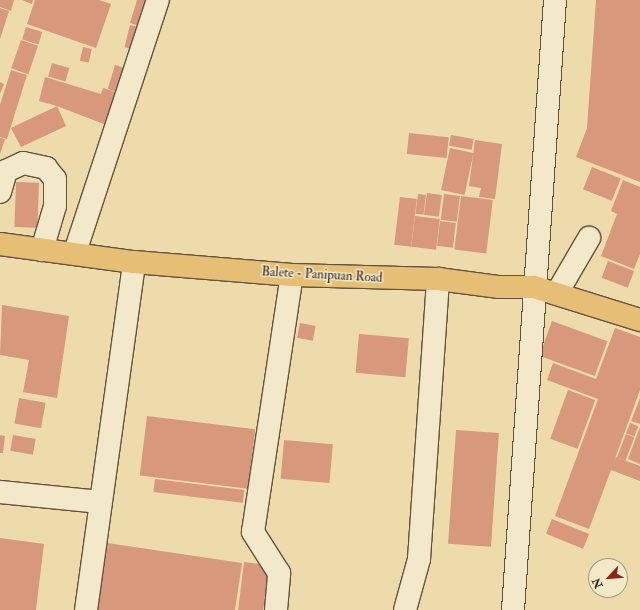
<!DOCTYPE html>
<html>
<head>
<meta charset="utf-8">
<style>
	body { margin:0 }
	#map { position:relative; width:640px; height:610px; overflow:hidden; background:#eddbac; font-family:"IM FELL Double Pica",serif }
	div>[style] { position:absolute }
	.building>* { inset:0; background:#d7987b; transform-origin:0 0 }
	.roads { filter:drop-shadow(1px 0 #63523d) drop-shadow(-1px 0 #63523d) drop-shadow(0 1px #63523d) drop-shadow(0 -1px #63523d) }
	.minor>* { height:22px; margin:-11px; padding:0 11px; transform-origin:11px; border-radius:11px; background:#f3e8c9 }
	.major>* { height:22px; margin:-11px; padding:0 11px; transform-origin:11px; border-radius:11px; background:#e6be76 }
	span { translate:-50% -50%; white-space:nowrap; text-align:center; line-height:1.15; -webkit-text-stroke:3px #f3e8c9; paint-order:stroke }
	.street-label { font-size:13px; color:#352418 }
	.north { position:absolute; left:588px; top:558px; width:40px; height:40px; box-sizing:border-box; background:#f3e8c9; border:1px solid #a79a82; border-radius:50%; rotate:244deg; font-size:11px; font-weight:700; line-height:16px; text-align:center; color:#352418 }
	.north::after { content:''; display:block; margin:auto; width:14px; height:18px; background:#8f2418; clip-path:polygon(50% 0,100% 100%,50% 72%,0 100%) }
</style>
</head>
<body>
<div id="map">
	<div class="building">
		<div style="clip-path:polygon(0 0,14px 0,11px 11px,0 7px)"></div>
		<div style="clip-path:polygon(22px 0,33px 0,32px 4px)"></div>
		<div style="clip-path:polygon(35px 0,99px 0,111px 4px,96px 48px,27px 24px)"></div>
		<div style="clip-path:polygon(137px 0,155px 0,146px 28px,130px 23px)"></div>
		<div style="clip-path:polygon(596px 0,640px 0,640px 182px,576px 157px,587px 128px)"></div>
		<div style="clip-path:polygon(0 8px,9px 11px,0 39px)"></div>
		<div style="left:130px;top:25px;width:16px;height:23px;rotate:14deg"></div>
		<div style="left:26px;top:27px;width:17px;height:13px;rotate:17deg"></div>
		<div style="left:21px;top:40px;width:18px;height:30px;rotate:19deg"></div>
		<div style="left:83px;top:47px;width:9px;height:14px;rotate:13deg"></div>
		<div style="left:52px;top:63px;width:18px;height:14px;rotate:16deg"></div>
		<div style="left:115px;top:65px;width:17px;height:25px;rotate:17deg"></div>
		<div style="clip-path:polygon(11px 70px,27px 75px,7px 139px,0 137px,0 105px)"></div>
		<div style="clip-path:polygon(45px 77px,101px 94px,103px 88px,119px 93px,109px 126px,57px 106px,66px 126px,21px 147px,11px 128px,57px 106px,39px 101px)"></div>
		<div style="clip-path:polygon(0 82px,4px 84px,0 94px)"></div>
		<div style="left:409px;top:133px;width:40px;height:21px;rotate:6deg"></div>
		<div style="left:451px;top:135px;width:23px;height:11px;rotate:10deg"></div>
		<div style="clip-path:polygon(0 138px,5px 139px,0 154px)"></div>
		<div style="clip-path:polygon(475px 140px,502px 144px,495px 199px,479px 197px,481px 188px,469px 186px)"></div>
		<div style="left:450px;top:148px;width:24px;height:43px;rotate:12deg"></div>
		<div style="left:592px;top:167px;width:31px;height:24px;rotate:22deg"></div>
		<div style="clip-path:polygon(623px 180px,640px 187px,640px 254px,634px 269px,601px 256px,617px 214px,611px 211px)"></div>
		<div style="left:16px;top:182px;width:23px;height:45px;rotate:2deg"></div>
		<div style="left:427px;top:193px;width:15px;height:22px;rotate:8deg"></div>
		<div style="left:418px;top:194px;width:8px;height:20px;rotate:7deg"></div>
		<div style="left:444px;top:194px;width:16px;height:26px;rotate:7deg"></div>
		<div style="left:461px;top:196px;width:32px;height:54px;rotate:7deg"></div>
		<div style="left:400px;top:197px;width:17px;height:48px;rotate:7deg"></div>
		<div style="left:415px;top:216px;width:25px;height:31px;rotate:7deg"></div>
		<div style="left:440px;top:221px;width:16px;height:25px;rotate:7deg"></div>
		<div style="left:608px;top:261px;width:28px;height:18px;rotate:21deg"></div>
		<div style="clip-path:polygon(2px 305px,69px 316px,57px 398px,23px 392px,29px 360px,0 355px)"></div>
		<div style="left:552px;top:321px;width:59px;height:37px;rotate:20deg"></div>
		<div style="left:300px;top:323px;width:16px;height:15px;rotate:11deg"></div>
		<div style="clip-path:polygon(615px 328px,640px 337px,640px 390px,613px 464px,616px 457px,640px 466px,640px 481px,611px 470px,589px 529px,555px 516px,598px 399px,547px 380px,553px 363px,596px 379px)"></div>
		<div style="left:359px;top:334px;width:50px;height:39px;rotate:5deg"></div>
		<div style="left:568px;top:390px;width:29px;height:52px;rotate:20deg"></div>
		<div style="left:19px;top:398px;width:27px;height:26px;rotate:10deg"></div>
		<div style="clip-path:polygon(640px 398px,640px 424px,631px 421px)"></div>
		<div style="left:147px;top:416px;width:109px;height:60px;rotate:7deg"></div>
		<div style="left:630px;top:423px;width:9px;height:11px;rotate:21deg"></div>
		<div style="clip-path:polygon(640px 427px,640px 464px,628px 459px)"></div>
		<div style="left:456px;top:430px;width:43px;height:114px;rotate:4deg"></div>
		<div style="left:626px;top:434px;width:9px;height:25px;rotate:21deg"></div>
		<div style="clip-path:polygon(0 435px,5px 436px,3px 453px,0 453px)"></div>
		<div style="left:13px;top:435px;width:23px;height:16px;rotate:10deg"></div>
		<div style="left:284px;top:440px;width:49px;height:39px;rotate:5deg"></div>
		<div style="left:155px;top:479px;width:90px;height:13px;rotate:7deg"></div>
		<div style="left:552px;top:519px;width:40px;height:16px;rotate:22deg"></div>
		<div style="clip-path:polygon(0 538px,44px 544px,36px 610px,0 610px)"></div>
		<div style="clip-path:polygon(107px 543px,242px 563px,235px 610px,98px 610px)"></div>
		<div style="left:244px;top:562px;width:25px;height:49px;rotate:7deg"></div>
	</div>
	<div class="roads">
		<div class="minor">
			<div style="left:0;top:192px;width:22px;rotate:-74deg"></div>
			<div style="left:6px;top:171px;width:19px;rotate:-25deg"></div>
			<div style="left:23px;top:163px;width:24px;rotate:12deg"></div>
			<div style="left:46px;top:168px;width:14px;rotate:51deg"></div>
			<div style="left:55px;top:179px;width:27px;rotate:90deg"></div>
			<div style="left:55px;top:206px;width:46px;rotate:106.5deg"></div>
			<div style="left:75px;top:252px;width:265px;rotate:-71.8deg"></div>
			<div style="left:557px;top:293px;width:64px;rotate:-59.8deg"></div>
			<div style="left:0;top:492px;width:100px;rotate:5.7deg"></div>
			<div style="left:86px;top:610px;width:351px;rotate:-82.1deg"></div>
			<div style="left:276px;top:610px;width:37px;rotate:-85deg"></div>
			<div style="left:279px;top:573px;width:49px;rotate:-122.4deg"></div>
			<div style="left:253px;top:532px;width:260px;rotate:-81.4deg"></div>
			<div style="left:405px;top:610px;width:53px;rotate:-74.6deg"></div>
			<div style="left:419px;top:559px;width:281px;rotate:-86.1deg"></div>
			<div style="left:513px;top:610px;width:611px;rotate:-86.06deg"></div>
		</div>
		<div class="major">
			<div style="left:0;top:244px;width:135px;rotate:7.7deg"></div>
			<div style="left:134px;top:262px;width:159px;rotate:4.7deg"></div>
			<div style="left:292px;top:275px;width:146px;rotate:1.6deg"></div>
			<div style="left:438px;top:279px;width:62px;rotate:7.5deg"></div>
			<div style="left:499px;top:287px;width:35px"></div>
			<div style="left:534px;top:287px;width:111px;rotate:17.3deg"></div>
		</div>
	</div>
	<div class="street-label">
		<span style="left:322px;top:275px;rotate:3deg">Balete - Panipuan Road</span>
	</div>
	<div class="north">N</div>
</div>
</body>
</html>
